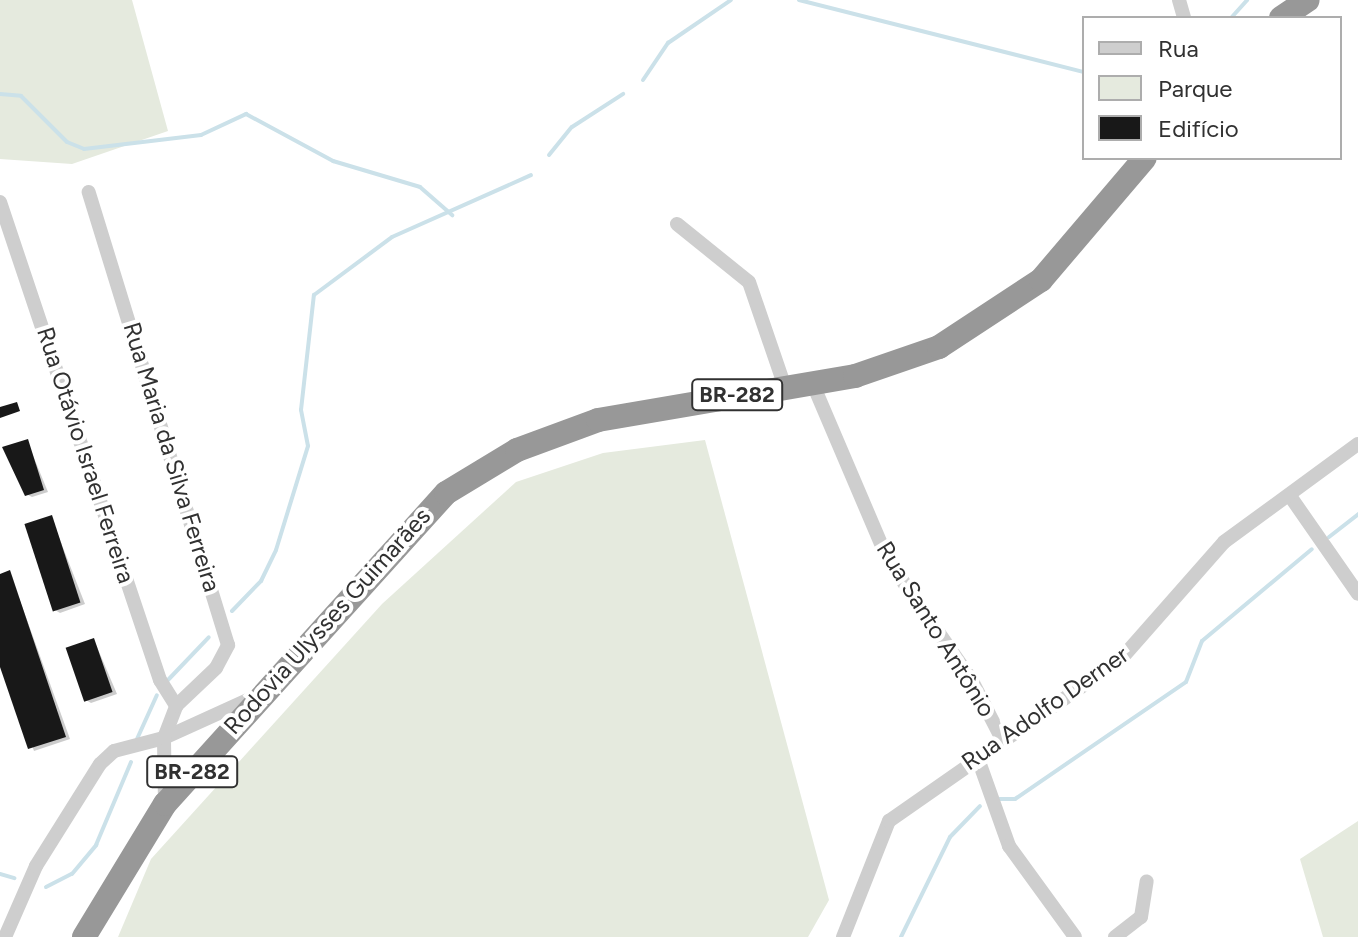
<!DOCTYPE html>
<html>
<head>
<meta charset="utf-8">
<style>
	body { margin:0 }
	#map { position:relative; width:1358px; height:937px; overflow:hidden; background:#fff; font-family:Figtree,sans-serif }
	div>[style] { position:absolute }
	.green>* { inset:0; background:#e5eade }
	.shadow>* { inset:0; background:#0003 }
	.stream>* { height:4px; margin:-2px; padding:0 2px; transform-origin:2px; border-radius:2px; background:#cbe1e9 }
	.building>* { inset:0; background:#181818; transform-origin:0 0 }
	.street>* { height:14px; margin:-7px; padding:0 7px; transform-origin:7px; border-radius:7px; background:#cecece }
	.highway>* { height:24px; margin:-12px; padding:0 12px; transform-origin:12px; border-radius:12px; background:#989898 }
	span { translate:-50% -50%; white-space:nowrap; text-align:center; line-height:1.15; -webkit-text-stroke:8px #fff; paint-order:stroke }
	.shield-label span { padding:2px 6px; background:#fff; border:2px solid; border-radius:6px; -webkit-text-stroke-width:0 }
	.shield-label { font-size:22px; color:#313131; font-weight:700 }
	.street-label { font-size:24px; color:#313131 }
	.legend { position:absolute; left:1082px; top:16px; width:260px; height:144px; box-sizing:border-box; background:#fff; border:2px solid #adadad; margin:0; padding:10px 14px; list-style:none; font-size:24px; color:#313131 }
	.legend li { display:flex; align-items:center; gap:16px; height:40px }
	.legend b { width:40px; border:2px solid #adadad }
</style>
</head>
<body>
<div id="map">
	<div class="green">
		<div style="clip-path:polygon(0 0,132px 0,168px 131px,72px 164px,0 159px)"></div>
		<div style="clip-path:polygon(705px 440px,829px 900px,808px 937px,118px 937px,151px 859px,382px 604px,516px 482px,603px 453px)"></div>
		<div style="clip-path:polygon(1358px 821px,1358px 937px,1323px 937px,1300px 859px)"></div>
	</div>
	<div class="shadow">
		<div style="clip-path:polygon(27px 441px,48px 492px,32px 497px,26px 494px)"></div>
		<div style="clip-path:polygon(51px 517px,85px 604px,60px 613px,55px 610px)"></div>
		<div style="clip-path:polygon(10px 573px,70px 739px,34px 751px,0 661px,0 576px)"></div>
		<div style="clip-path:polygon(94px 640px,117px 694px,91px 703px,86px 700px)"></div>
	</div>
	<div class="stream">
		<div style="left:799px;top:0;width:294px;rotate:14.2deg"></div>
		<div style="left:1231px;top:18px;width:24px;rotate:-48deg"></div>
		<div style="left:643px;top:80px;width:45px;rotate:-56deg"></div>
		<div style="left:668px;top:43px;width:76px;rotate:-34.3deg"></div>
		<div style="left:0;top:94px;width:21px;rotate:5deg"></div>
		<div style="left:21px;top:96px;width:65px;rotate:45deg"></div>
		<div style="left:67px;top:142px;width:18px;rotate:22deg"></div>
		<div style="left:84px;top:149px;width:118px;rotate:-6.8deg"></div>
		<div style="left:201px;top:135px;width:50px;rotate:-25deg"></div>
		<div style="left:246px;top:114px;width:99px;rotate:28.4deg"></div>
		<div style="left:333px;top:161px;width:91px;rotate:16.6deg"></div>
		<div style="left:420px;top:187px;width:43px;rotate:41.2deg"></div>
		<div style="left:549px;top:155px;width:36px;rotate:-51deg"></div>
		<div style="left:572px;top:127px;width:61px;rotate:-32.9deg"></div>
		<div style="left:1329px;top:537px;width:37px;rotate:-38deg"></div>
		<div style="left:232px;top:611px;width:42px;rotate:-46deg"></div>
		<div style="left:261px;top:581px;width:34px;rotate:-64deg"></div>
		<div style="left:276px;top:550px;width:109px;rotate:-72.9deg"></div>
		<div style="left:308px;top:446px;width:37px;rotate:-101deg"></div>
		<div style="left:301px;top:410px;width:116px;rotate:-83.6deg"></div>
		<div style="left:314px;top:295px;width:97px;rotate:-36.6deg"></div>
		<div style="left:392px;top:237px;width:152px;rotate:-24deg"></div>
		<div style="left:168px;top:680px;width:59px;rotate:-46.4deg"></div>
		<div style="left:137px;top:739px;width:48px;rotate:-65.6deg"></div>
		<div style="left:997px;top:799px;width:18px"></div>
		<div style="left:1015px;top:799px;width:207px;rotate:-34.4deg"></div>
		<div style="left:1186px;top:682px;width:44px;rotate:-68.7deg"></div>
		<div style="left:1202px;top:641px;width:143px;rotate:-39.9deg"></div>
		<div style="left:0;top:874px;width:15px;rotate:16deg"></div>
		<div style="left:46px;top:887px;width:29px;rotate:-27deg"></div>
		<div style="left:72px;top:874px;width:38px;rotate:-50deg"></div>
		<div style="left:96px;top:845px;width:90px;rotate:-67.1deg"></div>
		<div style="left:901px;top:937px;width:111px;rotate:-63.9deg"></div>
		<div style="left:950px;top:837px;width:43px;rotate:-45.9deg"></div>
	</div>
	<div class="building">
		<div style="clip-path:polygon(17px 402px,20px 411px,0 418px,0 407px)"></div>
		<div style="clip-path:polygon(28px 439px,44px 490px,25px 496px,2px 447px)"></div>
		<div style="left:52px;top:515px;width:92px;height:29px;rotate:72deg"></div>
		<div style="clip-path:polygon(10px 570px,66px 737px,28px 749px,0 667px,0 574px)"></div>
		<div style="left:94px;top:638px;width:57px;height:30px;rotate:71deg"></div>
	</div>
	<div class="street">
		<div style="left:1179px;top:0;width:19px;rotate:74deg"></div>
		<div style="left:0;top:202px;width:504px;rotate:71.49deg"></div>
		<div style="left:160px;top:680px;width:31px;rotate:58deg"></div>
		<div style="left:677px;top:224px;width:92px;rotate:38.9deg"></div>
		<div style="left:749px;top:282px;width:111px;rotate:71.1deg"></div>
		<div style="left:812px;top:382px;width:194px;rotate:66.9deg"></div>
		<div style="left:888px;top:560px;width:145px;rotate:55.1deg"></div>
		<div style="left:971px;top:679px;width:72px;rotate:62.7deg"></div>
		<div style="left:1290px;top:496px;width:119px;rotate:55.2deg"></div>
		<div style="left:977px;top:756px;width:96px;rotate:70.4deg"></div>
		<div style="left:1009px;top:846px;width:112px;rotate:54deg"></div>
		<div style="left:165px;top:804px;width:66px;rotate:-90.9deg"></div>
		<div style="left:164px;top:738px;width:97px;rotate:-24.4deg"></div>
		<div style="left:5px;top:937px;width:77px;rotate:-66.4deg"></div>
		<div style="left:36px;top:866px;width:120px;rotate:-57.9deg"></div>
		<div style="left:100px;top:764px;width:19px;rotate:-43deg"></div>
		<div style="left:114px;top:751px;width:52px;rotate:-14.6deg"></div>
		<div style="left:164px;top:738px;width:34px;rotate:-69deg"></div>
		<div style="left:176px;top:706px;width:55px;rotate:-43.5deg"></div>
		<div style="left:216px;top:668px;width:26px;rotate:-62deg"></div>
		<div style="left:228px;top:645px;width:474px;rotate:-107.1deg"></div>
		<div style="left:843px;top:937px;width:125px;rotate:-68.4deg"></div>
		<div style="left:889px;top:821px;width:283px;rotate:-34.9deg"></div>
		<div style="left:1121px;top:659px;width:156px;rotate:-48.6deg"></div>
		<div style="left:1224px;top:542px;width:166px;rotate:-36.2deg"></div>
		<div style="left:1115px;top:937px;width:33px;rotate:-38deg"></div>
		<div style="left:1141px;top:917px;width:36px;rotate:-81deg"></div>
	</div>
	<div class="highway">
		<div style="left:1281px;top:18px;width:32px;rotate:-34deg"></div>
		<div style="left:84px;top:937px;width:156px;rotate:-58.7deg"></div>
		<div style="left:165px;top:804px;width:419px;rotate:-47.9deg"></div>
		<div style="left:446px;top:493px;width:83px;rotate:-31.2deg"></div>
		<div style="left:517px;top:450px;width:86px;rotate:-20.3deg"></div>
		<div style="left:598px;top:420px;width:261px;rotate:-9.7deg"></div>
		<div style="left:855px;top:376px;width:89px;rotate:-19deg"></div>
		<div style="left:939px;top:347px;width:122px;rotate:-33.3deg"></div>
		<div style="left:1041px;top:280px;width:160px;rotate:-49.6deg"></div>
	</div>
	<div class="shield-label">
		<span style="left:737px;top:395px">BR-282</span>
		<span style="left:192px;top:772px">BR-282</span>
	</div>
	<div class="street-label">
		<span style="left:86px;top:455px;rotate:72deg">Rua Otávio Israel Ferreira</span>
		<span style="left:172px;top:457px;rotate:73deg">Rua Maria da Silva Ferreira</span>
		<span style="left:327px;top:621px;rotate:-48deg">Rodovia Ulysses Guimarães</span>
		<span style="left:936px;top:629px;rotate:58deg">Rua Santo Antônio</span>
		<span style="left:1045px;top:708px;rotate:-35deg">Rua Adolfo Derner</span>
	</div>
	<ul class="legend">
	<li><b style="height:10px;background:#cecece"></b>Rua</li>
	<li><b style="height:22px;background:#e5eade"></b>Parque</li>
	<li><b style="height:22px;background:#181818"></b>Edifício</li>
	</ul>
</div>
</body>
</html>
